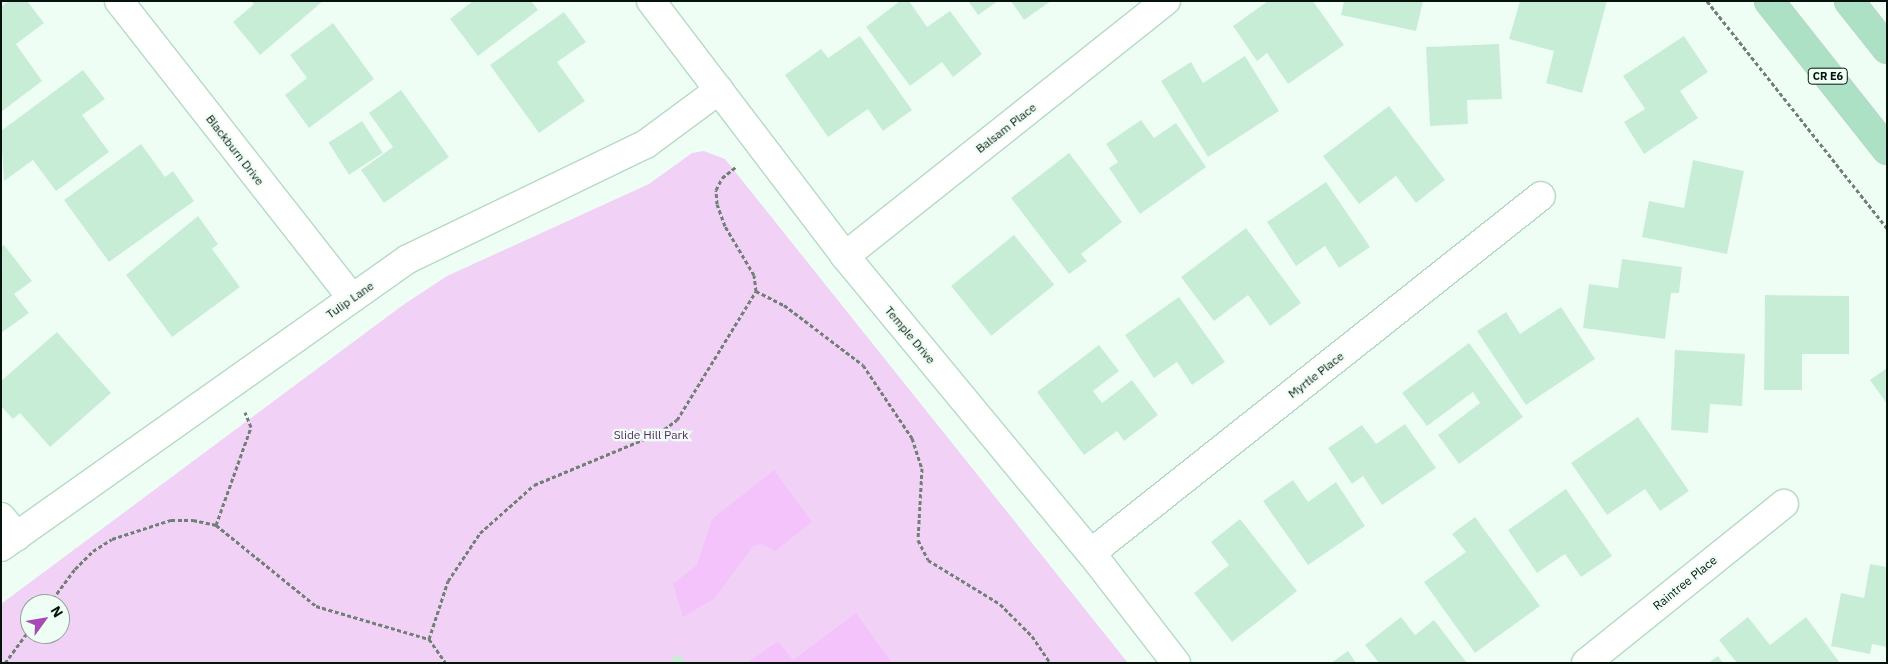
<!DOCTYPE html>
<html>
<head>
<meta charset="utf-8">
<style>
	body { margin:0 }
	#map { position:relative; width:1888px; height:664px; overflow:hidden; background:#effef5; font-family:"IBM Plex Sans",sans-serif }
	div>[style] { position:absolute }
	.green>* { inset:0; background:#f1d2f6 }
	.water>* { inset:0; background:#f4c3fc }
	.building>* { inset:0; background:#c8edd7; transform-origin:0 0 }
	.path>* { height:3px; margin-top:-1.5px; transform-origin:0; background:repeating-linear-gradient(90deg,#717f77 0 4px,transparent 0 6.5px) }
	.roads { filter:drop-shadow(1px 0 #b5dac4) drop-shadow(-1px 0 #b5dac4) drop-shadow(0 1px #b5dac4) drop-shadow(0 -1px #b5dac4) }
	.street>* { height:28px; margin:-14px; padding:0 14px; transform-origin:14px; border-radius:14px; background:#fff }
	.primary>* { height:28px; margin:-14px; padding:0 14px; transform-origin:14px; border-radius:14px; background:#ace1c5 }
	span { translate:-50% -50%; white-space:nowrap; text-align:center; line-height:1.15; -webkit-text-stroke:4.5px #effef5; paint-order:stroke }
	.shield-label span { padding:1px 4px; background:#effef5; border:1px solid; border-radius:4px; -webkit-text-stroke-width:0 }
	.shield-label { font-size:11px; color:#06130c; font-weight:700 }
	.street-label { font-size:12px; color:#06130c }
	.park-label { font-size:12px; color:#61286b }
	.frame { position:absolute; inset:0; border:2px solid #06130c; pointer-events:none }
	.north { position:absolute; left:20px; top:594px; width:50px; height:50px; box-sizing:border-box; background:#effef5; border:1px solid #92a098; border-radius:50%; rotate:58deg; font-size:14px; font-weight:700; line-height:20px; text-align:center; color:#06130c }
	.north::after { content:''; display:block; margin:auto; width:18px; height:22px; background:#a64bb6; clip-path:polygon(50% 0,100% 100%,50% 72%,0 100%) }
</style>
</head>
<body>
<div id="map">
	<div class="green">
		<div style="clip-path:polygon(evenodd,704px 151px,725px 159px,1128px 663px,1px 663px,1px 604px,403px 305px,447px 276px,649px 184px,692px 153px,704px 151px,30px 604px,60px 604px,60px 634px,30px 634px,30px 604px)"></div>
	</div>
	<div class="water">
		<div style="clip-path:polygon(774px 470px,812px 522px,775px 551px,762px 544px,753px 546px,715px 598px,683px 617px,673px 584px,697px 565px,712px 519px)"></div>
		<div style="clip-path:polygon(856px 613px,892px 663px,747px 663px,778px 641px,793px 660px)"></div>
	</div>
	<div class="building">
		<div style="clip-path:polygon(9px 1px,27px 1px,44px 23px,16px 44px,42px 81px,1px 112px,1px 7px)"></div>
		<div style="clip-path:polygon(251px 1px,323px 1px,260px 55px,233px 22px,254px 4px)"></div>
		<div style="clip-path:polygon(473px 1px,531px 1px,538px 10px,478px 56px,450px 19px)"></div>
		<div style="clip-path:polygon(900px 1px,909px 1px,927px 27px,950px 11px,982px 54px,953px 77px,942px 62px,910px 86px,866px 27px)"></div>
		<div style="clip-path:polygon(968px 1px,998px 1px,978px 15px)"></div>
		<div style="clip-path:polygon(1011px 1px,1051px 1px,1024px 20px)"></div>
		<div style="clip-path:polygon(1268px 1px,1313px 1px,1344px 45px,1288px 84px,1267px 53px,1257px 61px,1233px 26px)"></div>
		<div style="clip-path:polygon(1344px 1px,1423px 1px,1416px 31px,1341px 15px)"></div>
		<div style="clip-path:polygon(1520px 1px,1607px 1px,1582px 93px,1546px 83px,1554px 51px,1509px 39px)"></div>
		<div style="clip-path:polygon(564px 12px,586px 42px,557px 62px,585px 101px,539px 133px,490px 65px)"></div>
		<div style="clip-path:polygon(333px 23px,374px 79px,309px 128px,285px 95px,307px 78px,290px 55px)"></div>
		<div style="clip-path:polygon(860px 36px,912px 110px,883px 131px,868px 109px,828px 137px,785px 75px,821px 49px,828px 58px)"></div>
		<div style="clip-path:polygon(1684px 36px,1708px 72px,1680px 91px,1698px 118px,1644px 154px,1624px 122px,1645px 109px,1623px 76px)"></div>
		<div style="clip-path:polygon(1499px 44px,1502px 99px,1467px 100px,1468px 124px,1430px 126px,1426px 47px)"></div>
		<div style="clip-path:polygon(1245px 56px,1279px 111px,1208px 157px,1161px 81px,1191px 62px,1203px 83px)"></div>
		<div style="clip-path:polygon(83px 70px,105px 99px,82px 115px,109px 152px,56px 191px,33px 160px,4px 181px,1px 131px)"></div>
		<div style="clip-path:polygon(401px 90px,449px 157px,384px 203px,361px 170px,393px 147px,369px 113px)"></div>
		<div style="clip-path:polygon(1389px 106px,1445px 180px,1416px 203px,1396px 176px,1359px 204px,1323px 156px)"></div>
		<div style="clip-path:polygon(1141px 120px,1154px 138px,1176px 123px,1206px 167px,1140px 214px,1109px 168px,1118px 162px,1106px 144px)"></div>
		<div style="left:362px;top:121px;width:38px;height:40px;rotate:57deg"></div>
		<div style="clip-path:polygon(141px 144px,165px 177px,173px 171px,194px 201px,109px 262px,64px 200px)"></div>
		<div style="clip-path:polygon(1069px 153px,1122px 222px,1081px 254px,1087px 261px,1069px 274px,1011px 198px)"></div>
		<div style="clip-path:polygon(1693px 160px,1744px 171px,1727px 254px,1642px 237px,1649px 201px,1684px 208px)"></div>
		<div style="clip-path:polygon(1326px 182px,1370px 247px,1339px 268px,1325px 246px,1296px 266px,1267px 222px)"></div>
		<div style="clip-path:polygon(198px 216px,218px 244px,212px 249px,240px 287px,172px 337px,126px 275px)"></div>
		<div style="clip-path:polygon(1246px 228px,1301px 303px,1270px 326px,1248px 295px,1214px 321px,1181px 277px)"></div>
		<div style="left:1014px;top:235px;width:64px;height:81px;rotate:51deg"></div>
		<div style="clip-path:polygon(4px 245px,32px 281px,14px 294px,29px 313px,1px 333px,1px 247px)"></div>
		<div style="clip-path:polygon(1622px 259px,1682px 267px,1679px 293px,1671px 293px,1665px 339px,1583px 328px,1589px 284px,1618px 288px)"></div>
		<div style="clip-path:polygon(1765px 295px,1849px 296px,1849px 354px,1802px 354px,1802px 390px,1764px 390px)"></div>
		<div style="clip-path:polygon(1179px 297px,1225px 362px,1192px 385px,1177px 362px,1154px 378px,1125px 335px)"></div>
		<div style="clip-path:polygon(1561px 307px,1595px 359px,1526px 405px,1477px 331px,1506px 312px,1520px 334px)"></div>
		<div style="clip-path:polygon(57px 332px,111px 393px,50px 447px,20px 413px,13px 419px,1px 406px,1px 381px)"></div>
		<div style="clip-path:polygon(1469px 343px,1523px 417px,1459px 464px,1438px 435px,1480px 403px,1473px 392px,1427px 426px,1402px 393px)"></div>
		<div style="clip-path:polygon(1099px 345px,1119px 371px,1093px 391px,1102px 403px,1132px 380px,1158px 415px,1124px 441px,1117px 431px,1084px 455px,1037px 392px)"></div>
		<div style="clip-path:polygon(1675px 350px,1745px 354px,1742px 406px,1710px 404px,1708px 433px,1671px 430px)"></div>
		<div style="clip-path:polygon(1887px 368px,1887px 404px,1870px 380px)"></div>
		<div style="clip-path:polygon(1638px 417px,1689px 491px,1660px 511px,1645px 489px,1607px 515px,1571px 463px)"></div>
		<div style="clip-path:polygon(1405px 424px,1436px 468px,1382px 505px,1363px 476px,1352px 484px,1328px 448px,1362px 425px,1376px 444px)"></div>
		<div style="clip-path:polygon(1293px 480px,1308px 502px,1336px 482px,1365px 526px,1308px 565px,1263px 501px)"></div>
		<div style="clip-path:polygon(1566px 489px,1612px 556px,1581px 577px,1565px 554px,1537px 573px,1508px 530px)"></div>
		<div style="clip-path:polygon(1475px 517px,1540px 606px,1475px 653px,1424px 582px,1466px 552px,1452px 534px)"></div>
		<div style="clip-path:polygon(1240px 519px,1297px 591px,1232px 642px,1194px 593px,1229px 565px,1211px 542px)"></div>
		<div style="clip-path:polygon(1870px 564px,1887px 567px,1887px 647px,1872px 644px,1870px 654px,1831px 646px,1841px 593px,1864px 598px)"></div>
		<div style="clip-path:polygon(1401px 617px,1415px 635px,1434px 620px,1467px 663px,1379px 663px,1365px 645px)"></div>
		<div style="clip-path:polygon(1748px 617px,1770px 645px,1806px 617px,1840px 663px,1737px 663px,1719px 640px)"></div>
		<div style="clip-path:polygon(1348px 651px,1356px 663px,1331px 663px)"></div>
		<div style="clip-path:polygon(677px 654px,687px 663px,669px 663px)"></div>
		<div style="clip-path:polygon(1718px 656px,1723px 663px,1708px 663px)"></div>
	</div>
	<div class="path">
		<div style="left:1707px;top:1px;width:290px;rotate:51.6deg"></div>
		<div style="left:756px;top:291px;width:31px;rotate:27deg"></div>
		<div style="left:784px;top:305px;width:99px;rotate:37.2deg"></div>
		<div style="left:863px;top:365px;width:88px;rotate:56.1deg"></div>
		<div style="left:912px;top:438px;width:32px;rotate:72deg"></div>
		<div style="left:922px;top:468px;width:72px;rotate:93.2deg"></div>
		<div style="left:918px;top:540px;width:22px;rotate:63deg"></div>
		<div style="left:928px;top:560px;width:84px;rotate:31.4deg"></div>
		<div style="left:1000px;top:604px;width:45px;rotate:45deg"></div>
		<div style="left:1032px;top:636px;width:32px;rotate:56deg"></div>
		<div style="left:216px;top:525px;width:104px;rotate:-70.3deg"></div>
		<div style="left:251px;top:427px;width:16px;rotate:-112deg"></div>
		<div style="left:49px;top:604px;width:44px;rotate:-53.4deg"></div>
		<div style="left:75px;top:569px;width:25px;rotate:-45deg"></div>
		<div style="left:93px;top:551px;width:22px;rotate:-32deg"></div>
		<div style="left:112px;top:539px;width:62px;rotate:-17.9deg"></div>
		<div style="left:171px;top:520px;width:22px"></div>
		<div style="left:193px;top:520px;width:24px;rotate:12deg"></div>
		<div style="left:216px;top:525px;width:129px;rotate:39deg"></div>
		<div style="left:316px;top:606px;width:118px;rotate:16.3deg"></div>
		<div style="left:429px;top:639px;width:29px;rotate:55deg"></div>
		<div style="left:429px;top:639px;width:61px;rotate:-71.9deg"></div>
		<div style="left:448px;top:581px;width:58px;rotate:-56.3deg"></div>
		<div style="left:480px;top:533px;width:72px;rotate:-41.6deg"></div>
		<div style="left:534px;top:485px;width:135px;rotate:-22.6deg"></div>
		<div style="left:659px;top:433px;width:22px;rotate:-36deg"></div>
		<div style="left:677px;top:420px;width:151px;rotate:-58.5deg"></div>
		<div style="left:756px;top:291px;width:16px;rotate:-97deg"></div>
		<div style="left:754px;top:275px;width:57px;rotate:-120.6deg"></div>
		<div style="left:725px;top:226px;width:23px;rotate:-110deg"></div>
		<div style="left:717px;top:204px;width:14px;rotate:-94deg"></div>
		<div style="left:716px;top:190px;width:13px;rotate:-63deg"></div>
		<div style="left:722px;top:178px;width:19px;rotate:-39deg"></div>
		<div style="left:5px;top:663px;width:42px;rotate:-53.7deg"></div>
	</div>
	<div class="roads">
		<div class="street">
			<div style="left:119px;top:1px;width:377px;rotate:51.9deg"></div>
			<div style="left:651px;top:1px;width:320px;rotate:52.7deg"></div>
			<div style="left:845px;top:256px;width:386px;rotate:50.4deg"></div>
			<div style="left:1091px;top:553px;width:139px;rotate:52.3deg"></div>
			<div style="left:845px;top:256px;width:410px;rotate:-38.5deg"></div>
			<div style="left:1px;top:517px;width:25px;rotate:50deg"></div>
			<div style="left:1px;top:547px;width:499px;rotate:-35.3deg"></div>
			<div style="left:408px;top:259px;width:264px;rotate:-25.8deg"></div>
			<div style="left:646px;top:144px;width:91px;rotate:-36.5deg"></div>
			<div style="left:1091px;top:553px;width:574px;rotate:-38.43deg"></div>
			<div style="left:1586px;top:663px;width:254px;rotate:-38.8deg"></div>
		</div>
		<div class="primary">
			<div style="left:1769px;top:1px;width:190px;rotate:51.6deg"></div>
			<div style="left:1849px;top:1px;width:61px;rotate:51.6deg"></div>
		</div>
	</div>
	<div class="shield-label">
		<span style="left:1828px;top:76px">CR E6</span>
	</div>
	<div class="street-label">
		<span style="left:1006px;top:128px;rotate:-38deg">Balsam Place</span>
		<span style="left:235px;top:150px;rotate:52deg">Blackburn Drive</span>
		<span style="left:350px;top:300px;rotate:-35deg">Tulip Lane</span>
		<span style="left:910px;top:335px;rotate:50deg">Temple Drive</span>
		<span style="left:1316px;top:375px;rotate:-38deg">Myrtle Place</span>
		<span style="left:1685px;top:583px;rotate:-39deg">Raintree Place</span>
	</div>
	<div class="park-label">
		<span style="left:651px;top:435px">Slide Hill Park</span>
	</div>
	<div class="frame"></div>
	<div class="north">N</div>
</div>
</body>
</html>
